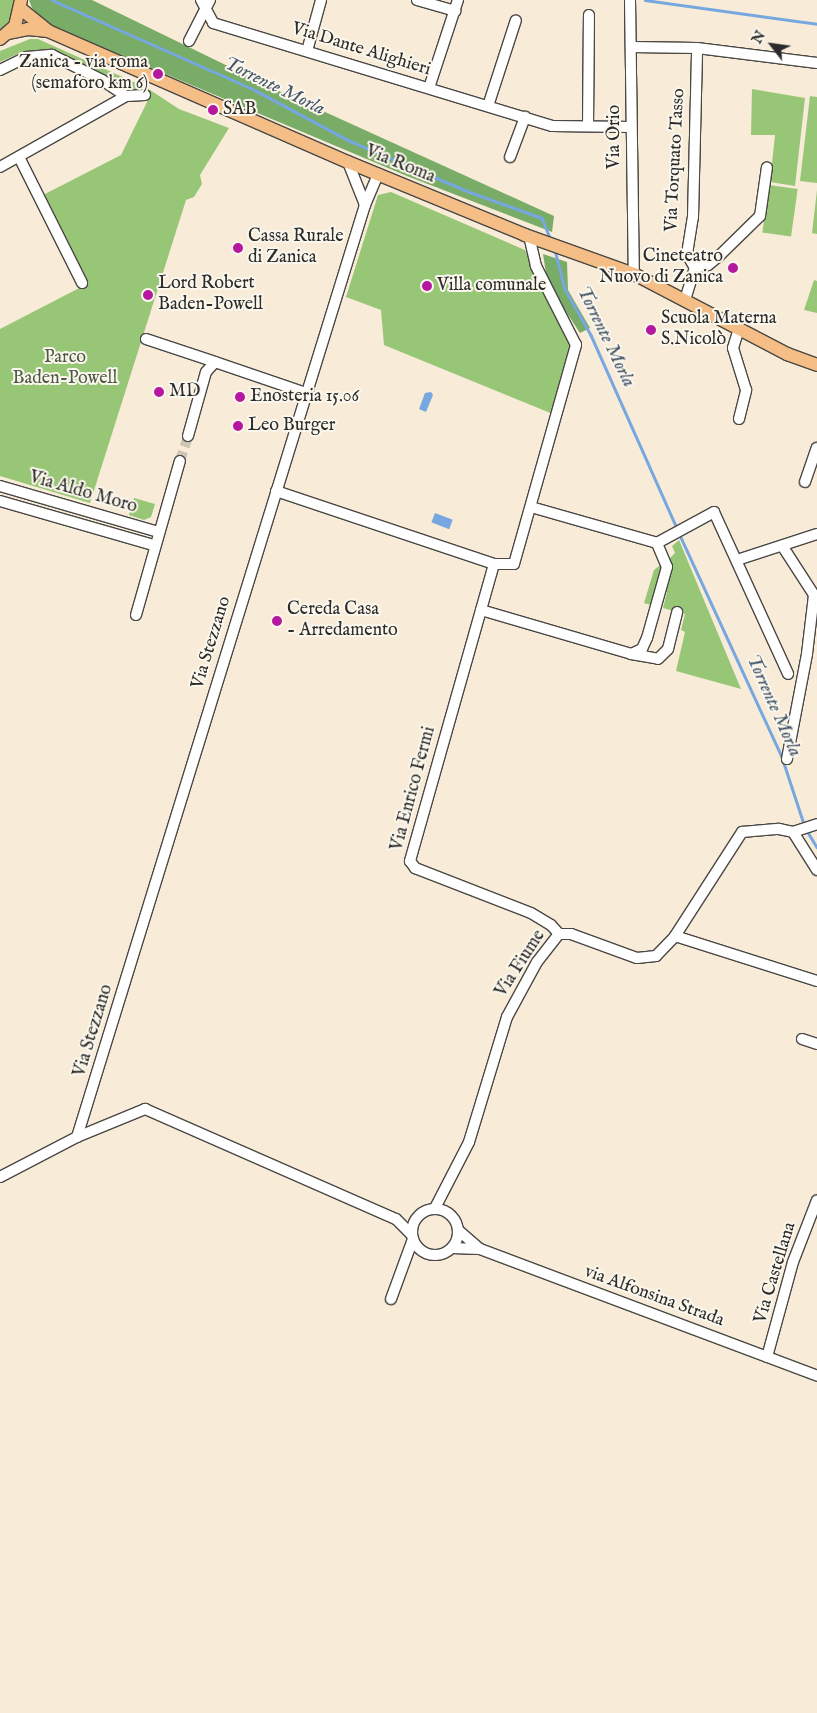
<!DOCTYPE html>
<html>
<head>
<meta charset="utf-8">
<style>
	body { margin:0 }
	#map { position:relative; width:817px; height:1713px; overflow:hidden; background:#f8ebd7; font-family:"IM FELL English",serif }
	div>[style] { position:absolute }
	.green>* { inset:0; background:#97c776; transform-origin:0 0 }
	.forest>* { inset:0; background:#79ac67 }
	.water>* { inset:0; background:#76a7e0; transform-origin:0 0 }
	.stream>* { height:2.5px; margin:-1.25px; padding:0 1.25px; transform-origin:1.25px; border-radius:1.25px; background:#76a7e0 }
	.minor-tunnel>* { height:10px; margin-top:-5px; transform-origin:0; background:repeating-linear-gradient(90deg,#cfc5b5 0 10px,transparent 0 15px) }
	.roads { filter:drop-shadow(1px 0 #4a4845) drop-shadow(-1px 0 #4a4845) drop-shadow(0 1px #4a4845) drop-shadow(0 -1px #4a4845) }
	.minor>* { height:10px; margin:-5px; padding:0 5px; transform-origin:5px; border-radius:5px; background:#fff }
	.minor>.ring { margin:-5px; padding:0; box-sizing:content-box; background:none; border:10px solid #fff; border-radius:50% }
	.major>* { height:12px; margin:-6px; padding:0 6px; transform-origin:6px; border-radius:6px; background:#f5be86 }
	.dots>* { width:14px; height:14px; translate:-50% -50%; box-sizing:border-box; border:2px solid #fbf7ec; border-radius:50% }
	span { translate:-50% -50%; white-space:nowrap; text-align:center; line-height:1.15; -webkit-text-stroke:4px #fbf7ec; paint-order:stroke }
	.street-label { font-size:18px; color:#2b2b2b }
	.poi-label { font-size:18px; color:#2b2b2b }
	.right { translate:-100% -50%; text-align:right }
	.left { translate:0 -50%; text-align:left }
	.park-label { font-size:18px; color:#4b5a42 }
	.water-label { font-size:19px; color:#45566a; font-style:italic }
	.north { position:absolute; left:747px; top:20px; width:50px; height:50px; -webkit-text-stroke:4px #fbf7ec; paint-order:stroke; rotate:300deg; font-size:14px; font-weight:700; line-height:20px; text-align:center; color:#2b2b2b }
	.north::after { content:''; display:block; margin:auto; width:18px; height:22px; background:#2b2b2b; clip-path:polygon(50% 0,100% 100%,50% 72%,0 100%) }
</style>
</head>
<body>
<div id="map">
	<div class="green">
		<div style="clip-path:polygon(0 0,13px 0,14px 10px,10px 20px,0 30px)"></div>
		<div style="clip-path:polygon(30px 39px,38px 39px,147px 88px,179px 109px,229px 128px,200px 175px,202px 184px,194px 197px,186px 200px,90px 503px,0 476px,0 329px,87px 284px,43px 195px,121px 155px,150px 96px,50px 52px,24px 51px,0 62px,0 51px)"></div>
		<div style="clip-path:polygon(752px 89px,805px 98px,795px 186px,770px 182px,775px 135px,751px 135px)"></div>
		<div style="clip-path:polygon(810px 96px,817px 97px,817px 183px,800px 181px)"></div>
		<div style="left:769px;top:185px;width:29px;height:48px;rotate:8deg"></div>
		<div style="clip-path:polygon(817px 190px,817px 234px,812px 233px)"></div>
		<div style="clip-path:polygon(391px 192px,525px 250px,571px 345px,553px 414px,384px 345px,381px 310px,346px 297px,378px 195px)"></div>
		<div style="clip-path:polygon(814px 280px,817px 281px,817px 313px,804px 310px)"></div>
		<div style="clip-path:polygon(134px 498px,155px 504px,151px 517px,144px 520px,129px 515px)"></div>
		<div style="clip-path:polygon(679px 540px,741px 689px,676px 671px,685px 632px,681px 630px,685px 614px,663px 608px,667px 592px,663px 591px,668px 560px,675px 553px,672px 546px)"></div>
		<div style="clip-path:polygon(664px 562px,654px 606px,644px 603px,654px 570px)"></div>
	</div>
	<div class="forest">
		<div style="clip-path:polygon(29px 0,92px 0,281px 92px,554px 216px,552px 232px,407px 176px,47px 24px,32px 8px)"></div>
		<div style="clip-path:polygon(543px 254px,567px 262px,568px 290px,590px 328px,580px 333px,557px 298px,546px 273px)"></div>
	</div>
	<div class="water">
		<div style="clip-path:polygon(431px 392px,433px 395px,426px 412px,419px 409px,425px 393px)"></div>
		<div style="left:435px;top:513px;width:19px;height:10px;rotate:21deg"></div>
	</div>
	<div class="stream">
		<div style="left:52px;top:0;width:218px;rotate:23.9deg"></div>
		<div style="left:251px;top:88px;width:112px;rotate:28.2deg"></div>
		<div style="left:350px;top:141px;width:127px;rotate:23.1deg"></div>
		<div style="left:467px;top:191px;width:80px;rotate:19.8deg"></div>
		<div style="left:542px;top:218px;width:24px;rotate:68deg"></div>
		<div style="left:645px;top:0;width:174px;rotate:7.9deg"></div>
		<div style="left:555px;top:250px;width:40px;rotate:75.6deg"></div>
		<div style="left:565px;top:289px;width:53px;rotate:60.5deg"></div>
		<div style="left:591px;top:335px;width:211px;rotate:66deg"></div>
		<div style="left:679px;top:533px;width:247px;rotate:65.3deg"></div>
		<div style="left:782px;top:757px;width:71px;rotate:71.8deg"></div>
		<div style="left:806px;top:829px;width:21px;rotate:59deg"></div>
	</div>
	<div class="minor-tunnel">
		<div style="left:180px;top:461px;width:26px;rotate:-72deg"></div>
	</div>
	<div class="roads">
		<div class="minor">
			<div style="left:201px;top:0;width:26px;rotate:62deg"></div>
			<div style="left:213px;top:23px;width:354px;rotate:16.9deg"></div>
			<div style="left:552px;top:126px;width:79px;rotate:0.7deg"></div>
			<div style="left:417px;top:0;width:40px;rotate:16deg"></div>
			<div style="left:630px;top:0;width:274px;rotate:89.2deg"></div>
			<div style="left:189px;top:41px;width:46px;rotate:-62.9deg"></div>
			<div style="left:632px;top:47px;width:65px;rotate:0.9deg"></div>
			<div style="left:697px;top:48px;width:121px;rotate:7.1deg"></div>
			<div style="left:307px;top:51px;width:53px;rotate:-74.6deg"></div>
			<div style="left:0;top:70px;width:30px;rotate:-26deg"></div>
			<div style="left:27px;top:57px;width:25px;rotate:-5deg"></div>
			<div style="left:52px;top:55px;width:56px;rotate:26.6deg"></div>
			<div style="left:102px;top:80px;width:29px;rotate:34deg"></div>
			<div style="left:126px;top:96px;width:19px;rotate:-3deg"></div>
			<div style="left:429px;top:88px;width:93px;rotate:-71.8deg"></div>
			<div style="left:488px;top:106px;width:90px;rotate:-72deg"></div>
			<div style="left:588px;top:126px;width:111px;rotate:-89.5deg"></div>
			<div style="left:19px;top:157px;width:141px;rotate:63.4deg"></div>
			<div style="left:510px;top:157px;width:43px;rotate:-69.4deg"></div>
			<div style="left:348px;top:162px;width:46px;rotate:68.4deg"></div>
			<div style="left:0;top:167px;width:145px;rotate:-29.4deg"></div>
			<div style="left:695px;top:268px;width:13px;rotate:-13deg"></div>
			<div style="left:708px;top:265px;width:14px;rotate:-39deg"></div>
			<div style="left:719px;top:256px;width:57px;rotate:-44.3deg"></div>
			<div style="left:760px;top:216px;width:49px;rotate:-81.9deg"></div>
			<div style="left:685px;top:300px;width:34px;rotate:-73deg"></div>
			<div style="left:695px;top:268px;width:16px;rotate:-120deg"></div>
			<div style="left:687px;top:254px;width:37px;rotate:-81deg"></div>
			<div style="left:693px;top:217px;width:169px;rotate:-88.6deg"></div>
			<div style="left:146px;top:339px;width:73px;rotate:18.4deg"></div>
			<div style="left:739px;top:419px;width:30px;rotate:-76deg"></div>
			<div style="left:746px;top:390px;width:44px;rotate:-107.2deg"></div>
			<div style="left:733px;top:348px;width:21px;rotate:-73deg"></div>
			<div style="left:188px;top:436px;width:66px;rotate:-74.3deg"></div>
			<div style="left:206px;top:372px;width:13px;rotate:-48deg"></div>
			<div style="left:215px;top:362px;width:99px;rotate:18.8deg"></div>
			<div style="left:805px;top:482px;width:36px;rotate:-71deg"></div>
			<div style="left:0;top:486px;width:165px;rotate:16.2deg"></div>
			<div style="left:276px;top:491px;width:230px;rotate:18.5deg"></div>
			<div style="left:494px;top:564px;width:20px"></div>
			<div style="left:514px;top:564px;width:228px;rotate:-74.2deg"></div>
			<div style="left:576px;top:345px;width:89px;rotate:-116.9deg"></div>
			<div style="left:536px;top:266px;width:31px;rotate:-103deg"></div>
			<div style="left:0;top:501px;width:159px;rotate:16deg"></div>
			<div style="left:531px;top:507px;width:131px;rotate:15.9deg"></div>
			<div style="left:657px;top:543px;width:65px;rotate:-28.5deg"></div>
			<div style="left:714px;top:512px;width:178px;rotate:65.4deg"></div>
			<div style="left:783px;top:547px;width:57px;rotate:57.1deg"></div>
			<div style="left:814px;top:595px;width:59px;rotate:96.8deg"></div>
			<div style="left:807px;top:654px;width:107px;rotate:100.8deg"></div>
			<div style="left:737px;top:560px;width:84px;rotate:-18deg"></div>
			<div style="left:494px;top:564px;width:309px;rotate:105.8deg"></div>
			<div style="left:410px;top:861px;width:9px;rotate:54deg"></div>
			<div style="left:415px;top:868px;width:124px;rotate:21.2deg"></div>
			<div style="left:531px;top:913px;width:23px;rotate:31deg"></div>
			<div style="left:551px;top:925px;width:12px;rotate:48deg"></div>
			<div style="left:481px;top:610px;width:156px;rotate:16.3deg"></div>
			<div style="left:631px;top:654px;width:12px;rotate:-24deg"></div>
			<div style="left:642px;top:649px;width:12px;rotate:-66deg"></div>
			<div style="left:647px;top:638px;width:74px;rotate:-74.3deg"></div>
			<div style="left:667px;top:567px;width:26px;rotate:-113deg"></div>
			<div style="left:136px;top:615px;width:160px;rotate:-74.1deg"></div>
			<div style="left:631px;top:654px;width:27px;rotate:10deg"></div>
			<div style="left:658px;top:659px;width:14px;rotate:-45deg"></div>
			<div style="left:668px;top:649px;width:38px;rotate:-76deg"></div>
			<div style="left:793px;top:832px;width:45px;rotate:57.7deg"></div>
			<div style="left:675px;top:936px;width:149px;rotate:17.6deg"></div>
			<div style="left:802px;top:1039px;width:16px;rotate:18deg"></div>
			<div style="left:77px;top:1137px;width:975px;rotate:-72.83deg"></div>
			<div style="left:365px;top:205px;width:34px;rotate:-67deg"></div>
			<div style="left:0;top:1177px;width:87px;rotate:-27.5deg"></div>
			<div style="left:77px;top:1137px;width:74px;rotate:-22.4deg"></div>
			<div style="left:145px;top:1109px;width:274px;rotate:23.7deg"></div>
			<div style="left:396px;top:1219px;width:21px;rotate:45deg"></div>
			<div style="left:435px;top:1208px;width:74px;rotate:-62.7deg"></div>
			<div style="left:469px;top:1142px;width:131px;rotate:-73.1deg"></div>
			<div style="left:507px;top:1017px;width:63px;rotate:-61.4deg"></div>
			<div style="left:537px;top:962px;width:36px;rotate:-52deg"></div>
			<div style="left:559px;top:934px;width:12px"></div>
			<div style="left:571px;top:934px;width:70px;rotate:20deg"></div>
			<div style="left:637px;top:958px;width:19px;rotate:-6deg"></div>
			<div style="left:656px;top:956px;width:28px;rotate:-46deg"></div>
			<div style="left:675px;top:936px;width:124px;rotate:-57.2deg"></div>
			<div style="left:742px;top:832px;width:37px;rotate:-5deg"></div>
			<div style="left:779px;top:829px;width:14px;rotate:12deg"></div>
			<div style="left:793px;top:832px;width:25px;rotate:-18deg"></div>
			<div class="ring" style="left:412px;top:1209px;width:36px;height:36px"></div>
			<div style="left:458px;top:1230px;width:29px;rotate:41deg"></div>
			<div style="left:452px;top:1248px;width:28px;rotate:2deg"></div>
			<div style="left:480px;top:1249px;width:360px;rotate:20.6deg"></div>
			<div style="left:391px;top:1299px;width:64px;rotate:-69.9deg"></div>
			<div style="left:767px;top:1357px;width:98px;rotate:-74.7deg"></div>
			<div style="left:793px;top:1262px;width:66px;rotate:-68.8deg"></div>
		</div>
		<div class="major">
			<div style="left:21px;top:9px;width:35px;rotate:39deg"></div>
			<div style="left:9px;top:33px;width:19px;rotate:-12deg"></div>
			<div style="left:28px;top:29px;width:20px;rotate:6deg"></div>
			<div style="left:48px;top:31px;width:327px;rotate:23.6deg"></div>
			<div style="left:348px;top:162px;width:191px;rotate:22.4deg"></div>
			<div style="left:525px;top:235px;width:116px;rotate:19.7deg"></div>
			<div style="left:634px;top:274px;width:173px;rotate:27.6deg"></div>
			<div style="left:787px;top:354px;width:32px;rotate:20deg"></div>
			<div style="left:0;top:39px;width:20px;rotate:-41deg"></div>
			<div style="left:15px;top:26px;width:27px;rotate:-77deg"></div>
		</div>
	</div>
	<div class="dots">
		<div style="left:158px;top:74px;background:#b5179e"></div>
		<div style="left:213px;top:110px;background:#b5179e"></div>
		<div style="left:238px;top:248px;background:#b5179e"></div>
		<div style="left:733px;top:268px;background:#b5179e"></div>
		<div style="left:427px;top:286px;background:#b5179e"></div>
		<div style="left:148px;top:295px;background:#b5179e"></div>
		<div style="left:651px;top:330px;background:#b5179e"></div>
		<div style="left:159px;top:392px;background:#b5179e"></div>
		<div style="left:240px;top:397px;background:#b5179e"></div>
		<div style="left:238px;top:426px;background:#b5179e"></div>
		<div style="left:277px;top:621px;background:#b5179e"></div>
	</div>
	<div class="street-label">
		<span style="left:361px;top:50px;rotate:17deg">Via Dante Alighieri</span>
		<span style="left:615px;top:137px;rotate:-90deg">Via Orio</span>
		<span style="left:676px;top:160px;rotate:-87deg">Via Torquato Tasso</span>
		<span style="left:400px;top:165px;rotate:22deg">Via Roma</span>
		<span style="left:83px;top:493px;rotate:16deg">Via Aldo Moro</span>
		<span style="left:212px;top:643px;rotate:-73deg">Via Stezzano</span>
		<span style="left:414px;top:789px;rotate:-75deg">Via Enrico Fermi</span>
		<span style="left:521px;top:964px;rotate:-57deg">Via Fiume</span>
		<span style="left:94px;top:1031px;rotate:-73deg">Via Stezzano</span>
		<span style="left:776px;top:1273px;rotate:-73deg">Via Castellana</span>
		<span style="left:654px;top:1297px;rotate:20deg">via Alfonsina Strada</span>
	</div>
	<div class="poi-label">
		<span class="right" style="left:148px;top:74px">Zanica - via roma<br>(semaforo km 6)</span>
		<span class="left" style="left:223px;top:110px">SAB</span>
		<span class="left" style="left:248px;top:248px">Cassa Rurale<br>di Zanica</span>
		<span class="right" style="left:723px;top:268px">Cineteatro<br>Nuovo di Zanica</span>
		<span class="left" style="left:158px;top:295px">Lord Robert<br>Baden-Powell</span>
		<span class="left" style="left:437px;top:286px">Villa comunale</span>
		<span class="left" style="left:661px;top:330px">Scuola Materna<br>S.Nicolò</span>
		<span class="left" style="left:169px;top:392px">MD</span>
		<span class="left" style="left:250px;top:397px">Enosteria 15.06</span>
		<span class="left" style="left:248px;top:426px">Leo Burger</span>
		<span class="left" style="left:287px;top:621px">Cereda Casa<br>- Arredamento</span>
	</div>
	<div class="park-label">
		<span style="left:65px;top:369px">Parco<br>Baden-Powell</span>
	</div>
	<div class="water-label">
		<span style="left:274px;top:87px;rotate:26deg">Torrente Morla</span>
		<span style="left:605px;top:337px;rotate:64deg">Torrente Morla</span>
		<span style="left:773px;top:706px;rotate:66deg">Torrente Morla</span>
	</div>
	<div class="north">N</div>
</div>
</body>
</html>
